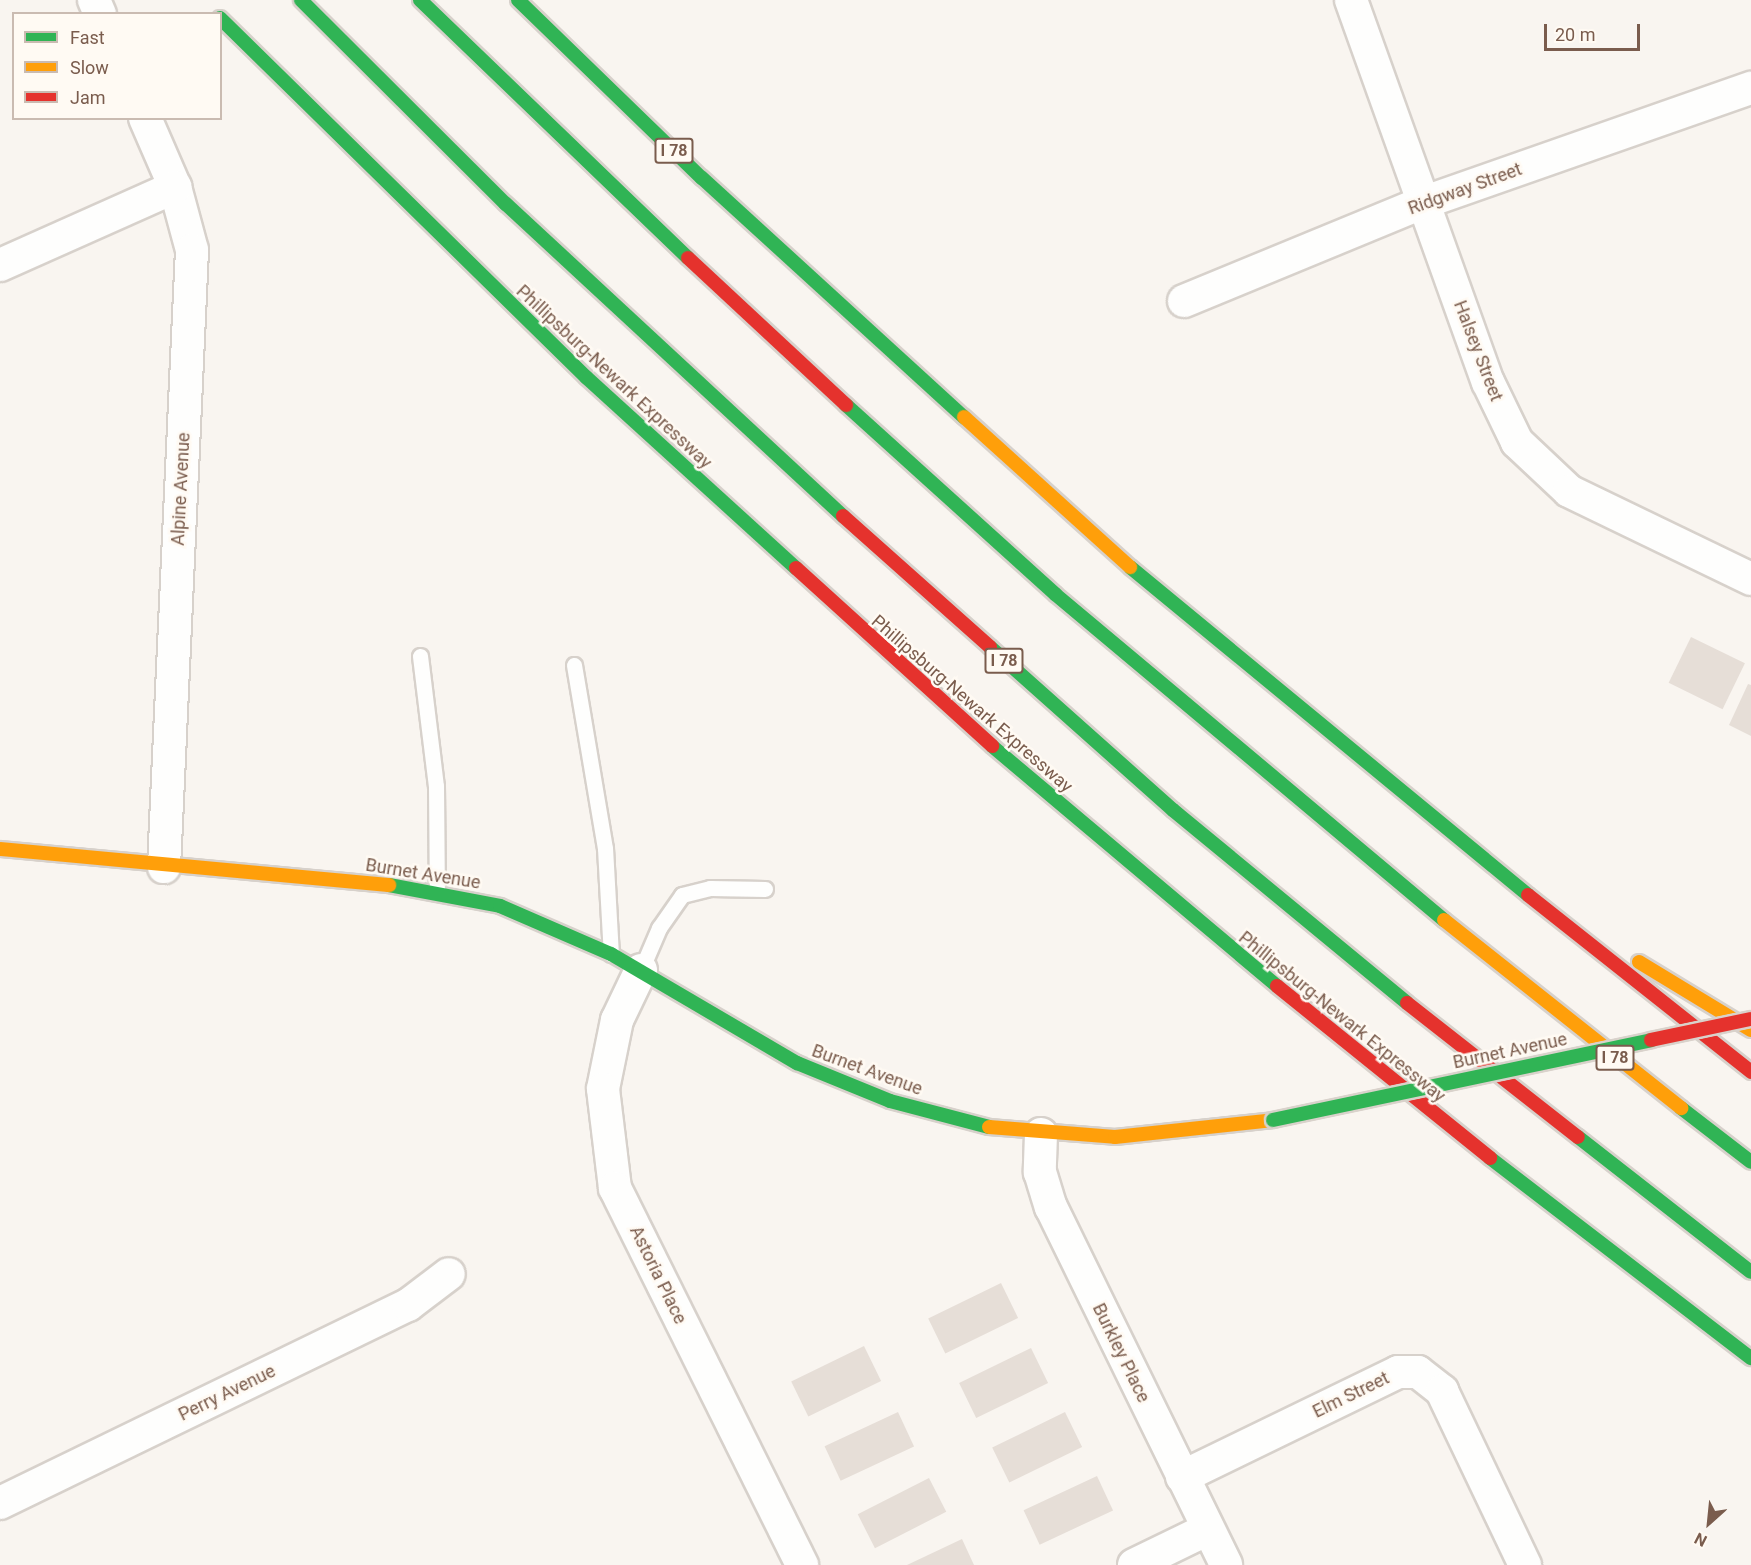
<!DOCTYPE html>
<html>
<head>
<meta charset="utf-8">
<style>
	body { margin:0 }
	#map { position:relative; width:1751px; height:1565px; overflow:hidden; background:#f9f5f0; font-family:Roboto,sans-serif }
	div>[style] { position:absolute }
	.building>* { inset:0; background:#e6ded7; transform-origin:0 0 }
	.roads { filter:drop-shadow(2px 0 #d7d1cb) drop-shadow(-2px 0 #d7d1cb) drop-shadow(0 2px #d7d1cb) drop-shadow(0 -2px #d7d1cb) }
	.lane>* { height:15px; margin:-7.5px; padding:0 7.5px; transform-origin:7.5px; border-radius:7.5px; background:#fefefd }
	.street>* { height:32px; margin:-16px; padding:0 16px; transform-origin:16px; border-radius:16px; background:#fefefd }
	.fast>* { height:14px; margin:-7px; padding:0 7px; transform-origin:7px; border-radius:7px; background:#30b455 }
	.slow>* { height:14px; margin:-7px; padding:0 7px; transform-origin:7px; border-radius:7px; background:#ff9f0a }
	.jam>* { height:14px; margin:-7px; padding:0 7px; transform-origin:7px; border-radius:7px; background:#e5322d }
	.bridges { filter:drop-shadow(2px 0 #d9d2cb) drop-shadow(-2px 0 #d9d2cb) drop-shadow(0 2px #d9d2cb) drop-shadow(0 -2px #d9d2cb) }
	.fast-bridge>* { height:14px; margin:-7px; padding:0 7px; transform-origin:7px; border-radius:7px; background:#30b455 }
	.jam-bridge>* { height:14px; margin:-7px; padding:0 7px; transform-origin:7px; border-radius:7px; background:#e5322d }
	span { translate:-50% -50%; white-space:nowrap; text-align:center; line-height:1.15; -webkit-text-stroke:5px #fffaf3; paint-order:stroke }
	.shield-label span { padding:2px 4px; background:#fffaf3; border:2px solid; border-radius:4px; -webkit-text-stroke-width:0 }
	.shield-label { font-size:16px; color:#7a5c4d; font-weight:700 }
	.street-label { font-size:18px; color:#7a5c4d }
	.legend { position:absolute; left:12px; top:12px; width:210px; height:108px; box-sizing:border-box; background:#fffaf3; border:2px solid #cabbb1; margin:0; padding:8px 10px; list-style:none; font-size:18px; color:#7a5c4d }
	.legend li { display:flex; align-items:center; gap:12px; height:30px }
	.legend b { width:30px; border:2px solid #cabbb1 }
	.north { position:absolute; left:1679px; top:1493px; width:60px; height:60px; -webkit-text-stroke:4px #fffaf3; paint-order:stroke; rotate:207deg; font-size:16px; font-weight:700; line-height:24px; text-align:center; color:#7a5c4d }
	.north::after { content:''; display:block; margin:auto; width:21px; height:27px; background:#7a5c4d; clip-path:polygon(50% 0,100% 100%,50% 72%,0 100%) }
	.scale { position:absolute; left:1544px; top:24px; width:96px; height:27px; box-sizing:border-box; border:3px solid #7a5c4d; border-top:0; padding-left:8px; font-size:18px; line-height:21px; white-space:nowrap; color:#7a5c4d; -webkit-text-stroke:4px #fffaf3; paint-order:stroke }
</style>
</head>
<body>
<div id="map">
	<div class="building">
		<div style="left:1691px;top:637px;width:60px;height:51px;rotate:26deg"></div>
		<div style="clip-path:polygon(1748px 684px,1751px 685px,1751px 736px,1729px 725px)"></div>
		<div style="left:1001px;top:1283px;width:39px;height:81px;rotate:64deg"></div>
		<div style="left:864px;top:1346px;width:39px;height:81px;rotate:64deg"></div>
		<div style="left:1031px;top:1348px;width:39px;height:80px;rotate:64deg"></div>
		<div style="left:898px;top:1412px;width:38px;height:81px;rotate:65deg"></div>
		<div style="left:1065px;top:1412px;width:39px;height:81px;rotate:64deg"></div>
		<div style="left:1097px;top:1476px;width:38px;height:81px;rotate:65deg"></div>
		<div style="left:929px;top:1478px;width:38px;height:80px;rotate:63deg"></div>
		<div style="clip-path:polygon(962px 1539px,974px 1565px,907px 1565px)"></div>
	</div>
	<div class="roads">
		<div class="lane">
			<div style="left:420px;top:656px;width:131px;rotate:83deg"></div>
			<div style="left:436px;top:786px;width:105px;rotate:89.5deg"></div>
			<div style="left:574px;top:665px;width:186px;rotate:80.4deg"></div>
			<div style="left:605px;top:848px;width:106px;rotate:86.8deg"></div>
			<div style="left:641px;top:970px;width:46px;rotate:-66.8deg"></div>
			<div style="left:659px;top:928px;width:40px;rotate:-55.1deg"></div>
			<div style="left:682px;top:895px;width:29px;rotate:-14deg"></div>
			<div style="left:710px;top:888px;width:55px;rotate:1deg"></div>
		</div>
		<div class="street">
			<div style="left:94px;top:0;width:15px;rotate:67deg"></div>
			<div style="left:1351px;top:0;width:406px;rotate:70.3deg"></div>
			<div style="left:1488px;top:382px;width:67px;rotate:64.2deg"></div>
			<div style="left:1517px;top:442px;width:71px;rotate:43.3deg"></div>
			<div style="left:1569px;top:491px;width:202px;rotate:25.8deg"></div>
			<div style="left:145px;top:118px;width:75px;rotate:66.5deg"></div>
			<div style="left:175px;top:187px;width:65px;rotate:74.9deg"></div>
			<div style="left:192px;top:250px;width:618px;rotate:92.6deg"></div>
			<div style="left:0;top:265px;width:192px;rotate:-24deg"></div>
			<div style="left:1184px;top:301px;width:257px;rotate:-22.4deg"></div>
			<div style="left:1422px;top:203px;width:349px;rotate:-19.3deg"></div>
			<div style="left:641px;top:970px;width:55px;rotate:115.6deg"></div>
			<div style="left:617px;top:1020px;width:70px;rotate:101.5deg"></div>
			<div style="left:603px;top:1089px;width:100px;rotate:83.1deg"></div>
			<div style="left:615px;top:1188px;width:421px;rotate:63.6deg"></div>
			<div style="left:1041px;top:1134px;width:38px;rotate:92deg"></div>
			<div style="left:1040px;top:1172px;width:37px;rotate:73deg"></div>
			<div style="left:1051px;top:1207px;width:398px;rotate:63.9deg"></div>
			<div style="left:1182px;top:1477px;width:240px;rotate:-25.9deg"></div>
			<div style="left:1398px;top:1372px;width:20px"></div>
			<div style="left:1418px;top:1372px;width:31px;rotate:38deg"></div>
			<div style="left:1442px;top:1391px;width:193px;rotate:64.5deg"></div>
			<div style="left:0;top:1503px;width:454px;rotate:-25.9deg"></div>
			<div style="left:408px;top:1305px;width:51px;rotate:-37.1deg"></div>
			<div style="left:1134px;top:1565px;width:82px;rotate:-25.9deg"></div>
		</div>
		<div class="fast">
			<div style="left:301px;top:0;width:289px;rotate:44.9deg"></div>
			<div style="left:506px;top:204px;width:459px;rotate:42.8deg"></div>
			<div style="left:420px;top:0;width:372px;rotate:43.9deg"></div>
			<div style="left:518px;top:0;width:256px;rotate:44.1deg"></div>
			<div style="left:702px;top:178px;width:355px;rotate:42.4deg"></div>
			<div style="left:220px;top:18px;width:514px;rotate:44.45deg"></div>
			<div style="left:587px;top:378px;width:282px;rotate:42.3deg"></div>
			<div style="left:846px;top:405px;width:282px;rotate:42.1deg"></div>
			<div style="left:1055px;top:594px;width:508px;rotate:39.96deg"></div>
			<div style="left:1130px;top:567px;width:516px;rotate:39.49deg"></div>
			<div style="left:990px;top:647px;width:245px;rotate:41.7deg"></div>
			<div style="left:1173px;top:810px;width:303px;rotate:39.5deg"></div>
			<div style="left:992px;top:746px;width:373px;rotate:40.1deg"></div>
			<div style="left:389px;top:885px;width:113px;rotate:10.7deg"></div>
			<div style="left:500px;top:906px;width:121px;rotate:23.4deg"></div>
			<div style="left:611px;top:954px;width:216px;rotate:30.4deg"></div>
			<div style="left:797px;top:1063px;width:100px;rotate:22.2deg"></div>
			<div style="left:890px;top:1101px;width:102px;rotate:14.7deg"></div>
			<div style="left:1681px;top:1108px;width:88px;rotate:37.6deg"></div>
			<div style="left:1578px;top:1137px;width:219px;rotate:38deg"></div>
			<div style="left:1490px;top:1158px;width:329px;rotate:37.5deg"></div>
		</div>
		<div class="slow">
			<div style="left:964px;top:417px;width:224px;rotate:42.1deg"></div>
			<div style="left:0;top:849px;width:391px;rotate:5.3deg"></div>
			<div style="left:1444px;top:920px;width:303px;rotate:38.4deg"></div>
			<div style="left:1639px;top:962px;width:131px;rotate:31.3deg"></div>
			<div style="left:989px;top:1127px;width:126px;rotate:4.5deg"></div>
			<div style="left:1115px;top:1137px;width:159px;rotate:-6.1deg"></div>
		</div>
		<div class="jam">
			<div style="left:688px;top:258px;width:216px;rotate:42.9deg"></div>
			<div style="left:843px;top:516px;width:197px;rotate:41.7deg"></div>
			<div style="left:796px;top:568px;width:265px;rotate:42.2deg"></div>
			<div style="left:1528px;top:895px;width:285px;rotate:38.4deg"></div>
			<div style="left:1277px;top:986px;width:274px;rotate:38.9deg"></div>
			<div style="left:1407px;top:1003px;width:217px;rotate:38.1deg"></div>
		</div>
	</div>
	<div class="bridges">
		<div class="fast-bridge">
			<div style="left:1273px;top:1120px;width:386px;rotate:-11.9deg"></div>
		</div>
		<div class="jam-bridge">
			<div style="left:1651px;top:1040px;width:102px;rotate:-11.9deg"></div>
		</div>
	</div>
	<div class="shield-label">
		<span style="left:674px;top:151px">I 78</span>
		<span style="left:1004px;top:661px">I 78</span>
		<span style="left:1615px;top:1058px">I 78</span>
	</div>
	<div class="street-label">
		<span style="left:1465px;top:189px;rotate:-20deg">Ridgway Street</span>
		<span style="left:1478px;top:351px;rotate:69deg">Halsey Street</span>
		<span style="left:614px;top:377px;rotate:43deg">Phillipsburg-Newark Expressway</span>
		<span style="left:181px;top:489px;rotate:-87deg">Alpine Avenue</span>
		<span style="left:972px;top:704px;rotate:41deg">Phillipsburg-Newark Expressway</span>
		<span style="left:423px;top:874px;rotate:9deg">Burnet Avenue</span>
		<span style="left:1342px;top:1017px;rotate:39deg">Phillipsburg-Newark Expressway</span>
		<span style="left:1510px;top:1051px;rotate:-12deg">Burnet Avenue</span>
		<span style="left:867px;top:1070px;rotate:20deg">Burnet Avenue</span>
		<span style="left:658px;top:1275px;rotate:64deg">Astoria Place</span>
		<span style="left:1121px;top:1353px;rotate:64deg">Burkley Place</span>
		<span style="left:227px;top:1393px;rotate:-26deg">Perry Avenue</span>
		<span style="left:1351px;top:1395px;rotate:-26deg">Elm Street</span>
	</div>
	<ul class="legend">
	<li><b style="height:8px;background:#30b455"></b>Fast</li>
	<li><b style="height:8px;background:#ff9f0a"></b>Slow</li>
	<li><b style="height:8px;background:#e5322d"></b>Jam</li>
	</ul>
	<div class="north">N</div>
	<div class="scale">20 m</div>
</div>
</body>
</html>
